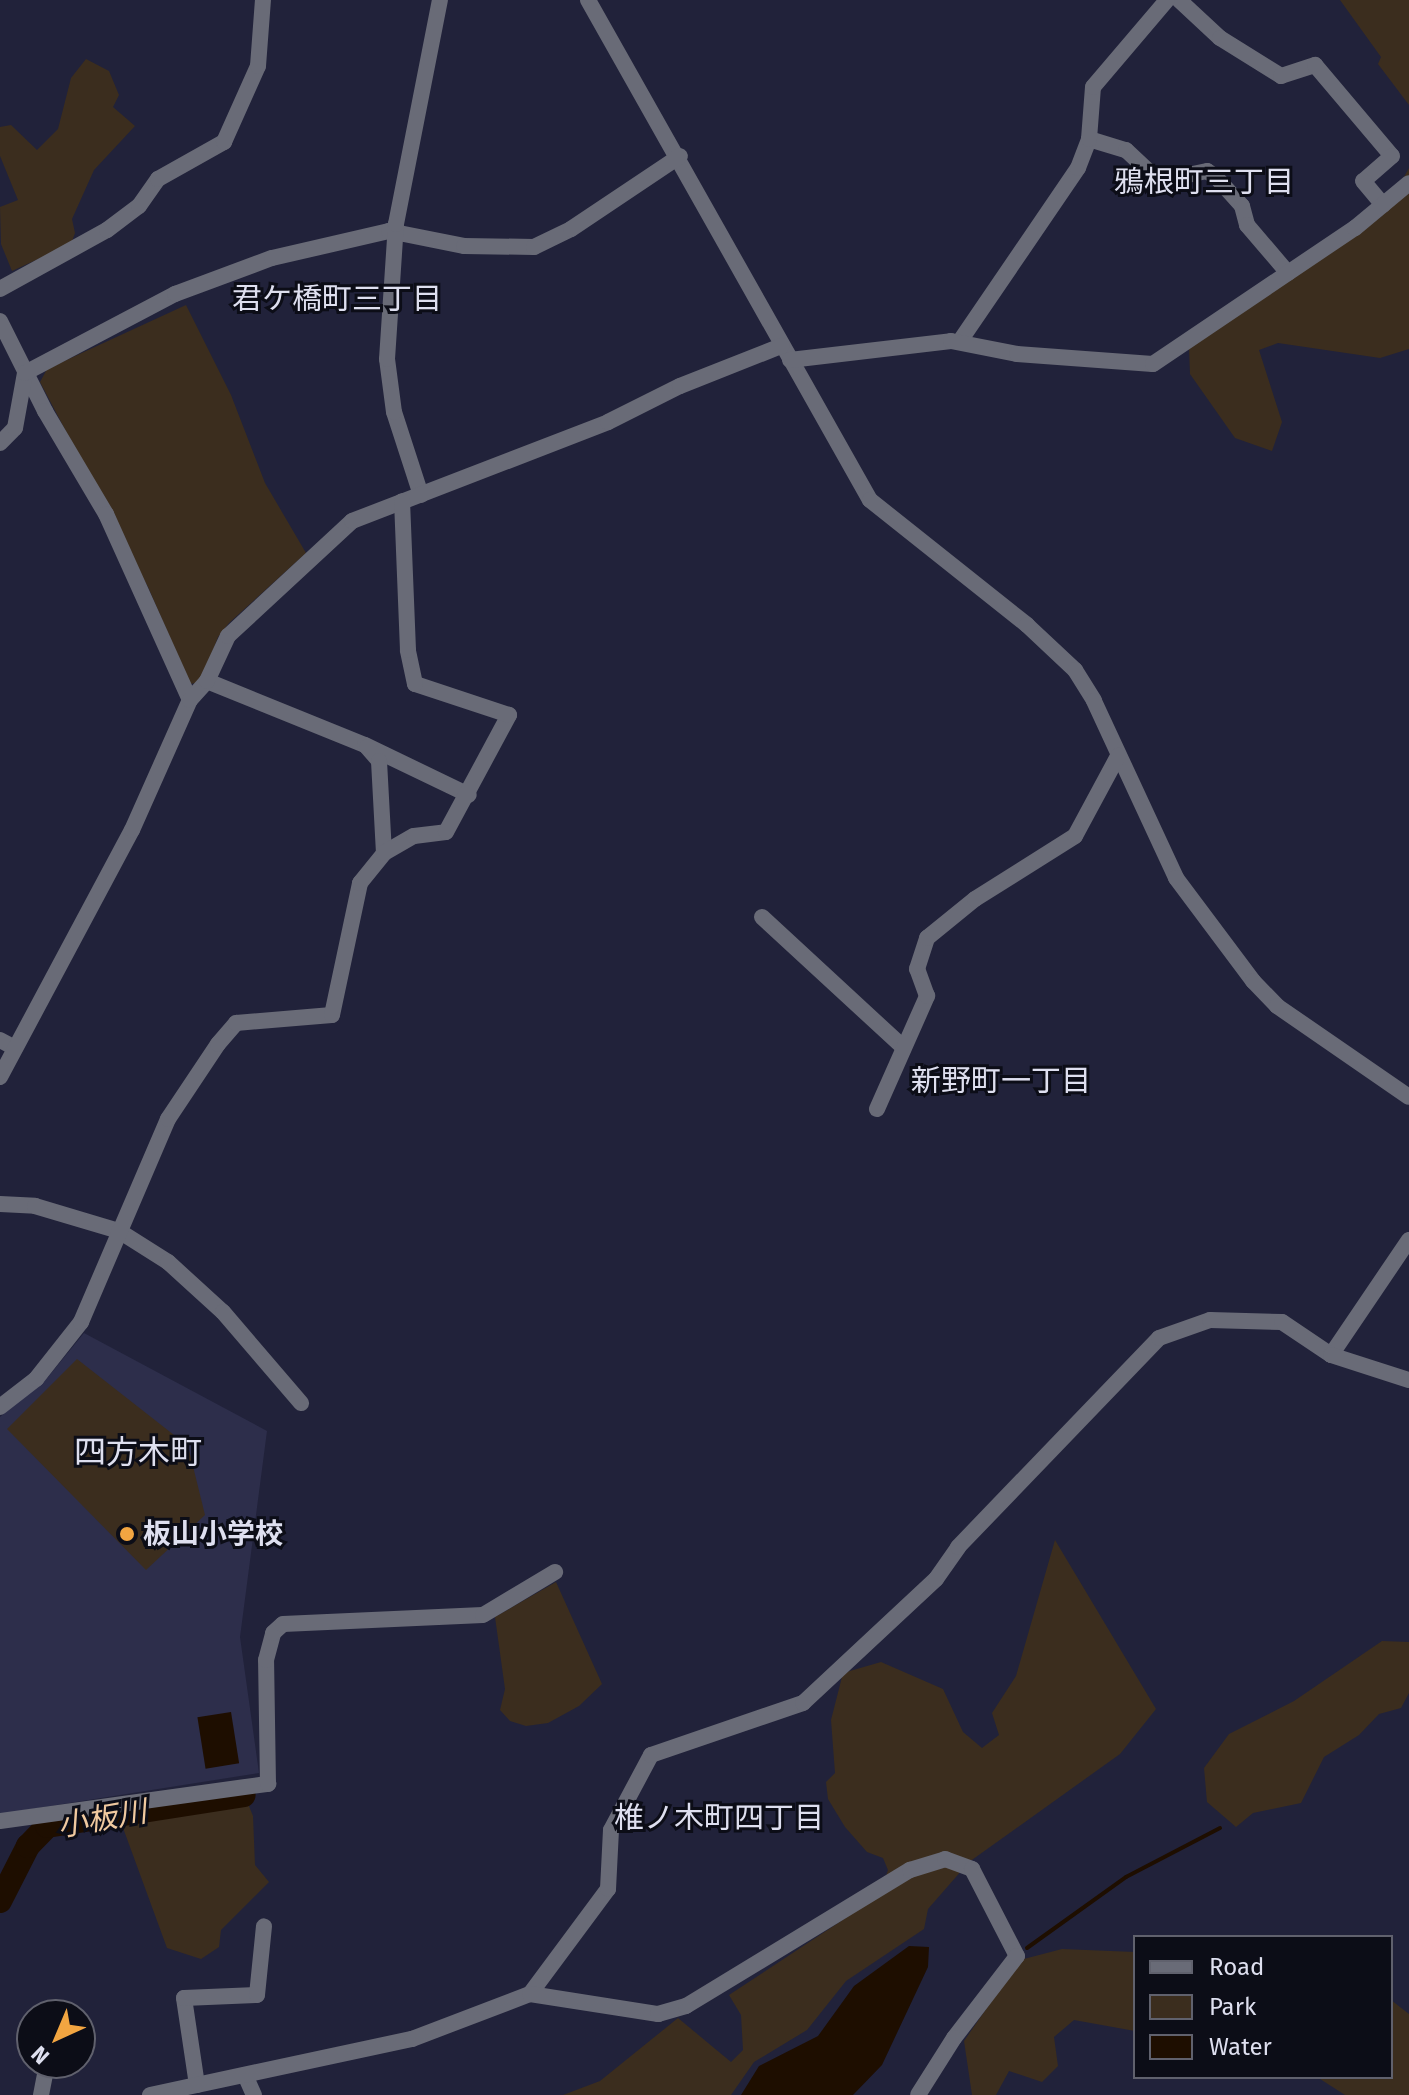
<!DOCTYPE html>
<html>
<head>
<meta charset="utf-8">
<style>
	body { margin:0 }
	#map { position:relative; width:1409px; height:2095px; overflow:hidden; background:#21223a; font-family:"Fira Sans","Noto Sans JP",sans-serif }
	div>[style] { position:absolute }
	.built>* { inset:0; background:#2d2e4b }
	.green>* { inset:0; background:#3b2d1e }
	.water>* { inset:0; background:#1e0e00; transform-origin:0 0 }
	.stream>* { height:4px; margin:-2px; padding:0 2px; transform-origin:2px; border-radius:2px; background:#1e0e00 }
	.river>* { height:24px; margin:-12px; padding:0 12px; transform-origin:12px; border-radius:12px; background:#1e0e00 }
	.minor>* { height:16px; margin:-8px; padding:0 8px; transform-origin:8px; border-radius:8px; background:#696b77 }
	.dots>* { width:22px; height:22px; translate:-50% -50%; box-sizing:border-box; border:4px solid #0c0d17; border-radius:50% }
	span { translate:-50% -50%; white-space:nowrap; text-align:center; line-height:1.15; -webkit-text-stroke:6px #0c0d17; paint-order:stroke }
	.poi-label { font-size:28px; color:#dedfef; font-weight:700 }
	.left { translate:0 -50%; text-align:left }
	.neighbourhood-label { font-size:30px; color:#dedfef }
	.water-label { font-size:30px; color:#f0c99f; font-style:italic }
	.quarter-label { font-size:32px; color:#dedfef }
	.legend { position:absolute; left:1133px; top:1935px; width:260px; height:144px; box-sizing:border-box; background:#0c0d17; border:2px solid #60616d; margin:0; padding:10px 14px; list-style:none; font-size:24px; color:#dedfef }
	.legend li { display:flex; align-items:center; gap:16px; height:40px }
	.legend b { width:40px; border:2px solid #60616d }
	.north { position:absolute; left:16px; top:1999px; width:80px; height:80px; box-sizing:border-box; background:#0c0d17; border:2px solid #60616d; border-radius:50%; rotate:224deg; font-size:22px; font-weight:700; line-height:32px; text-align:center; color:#dedfef }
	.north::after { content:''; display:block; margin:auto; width:28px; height:36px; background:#f2a541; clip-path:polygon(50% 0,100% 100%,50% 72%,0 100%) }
</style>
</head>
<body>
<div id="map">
	<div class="built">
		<div style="clip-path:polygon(84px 1333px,267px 1431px,240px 1637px,259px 1773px,0 1814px,0 1417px,48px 1377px)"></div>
	</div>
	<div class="green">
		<div style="clip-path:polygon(1340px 0,1409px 0,1409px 105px,1378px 64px,1381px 57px)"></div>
		<div style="clip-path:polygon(86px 59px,109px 71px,119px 95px,113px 107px,135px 126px,94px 170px,72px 219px,75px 233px,71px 244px,12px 271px,1px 244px,0 207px,18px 200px,0 156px,0 127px,11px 125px,37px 150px,58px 129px,71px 78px)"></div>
		<div style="clip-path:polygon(1409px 168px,1409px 349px,1380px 358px,1278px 343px,1259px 350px,1282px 422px,1272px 451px,1235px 438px,1190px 374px,1189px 348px,1382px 216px)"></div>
		<div style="clip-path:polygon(186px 305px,231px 395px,265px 483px,306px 553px,229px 623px,218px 637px,201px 682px,190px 684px,148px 587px,40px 382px,47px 369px)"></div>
		<div style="clip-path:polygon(77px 1359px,188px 1446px,205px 1515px,146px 1570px,7px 1429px)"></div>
		<div style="clip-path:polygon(1055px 1540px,1156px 1709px,1120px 1754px,969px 1862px,928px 1909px,924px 1929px,846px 1981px,807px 2030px,754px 2062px,731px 2095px,563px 2095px,600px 2081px,678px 2018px,731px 2062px,743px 2050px,741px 2015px,729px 1995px,879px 1896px,888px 1870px,883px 1858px,867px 1852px,845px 1827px,828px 1799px,826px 1782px,835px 1773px,831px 1720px,843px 1673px,881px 1662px,943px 1689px,963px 1732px,982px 1748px,999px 1735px,992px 1713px,1016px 1676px)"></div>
		<div style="clip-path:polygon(556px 1582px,602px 1684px,579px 1706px,548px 1723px,526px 1726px,510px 1721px,500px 1710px,505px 1689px,495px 1617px)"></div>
		<div style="clip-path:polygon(1382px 1641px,1409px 1642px,1409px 1693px,1401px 1708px,1379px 1714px,1359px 1735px,1324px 1757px,1301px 1803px,1253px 1813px,1236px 1827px,1207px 1802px,1204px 1768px,1229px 1734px,1294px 1701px)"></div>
		<div style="clip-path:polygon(246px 1799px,253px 1816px,255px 1865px,269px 1882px,221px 1930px,219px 1947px,201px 1959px,167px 1948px,119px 1817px)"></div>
		<div style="clip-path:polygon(1062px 1949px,1135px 1952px,1135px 2031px,1074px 2020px,1054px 2037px,1058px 2066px,1042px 2082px,1009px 2071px,996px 2095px,972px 2095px,964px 2041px,1020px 1960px)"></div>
		<div style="clip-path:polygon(1391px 2000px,1409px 2014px,1409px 2095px,1345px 2095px,1317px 2077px,1391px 2077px)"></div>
	</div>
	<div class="water">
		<div style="left:231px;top:1712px;width:52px;height:34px;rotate:81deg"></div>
		<div style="clip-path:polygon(909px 1946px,929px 1947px,928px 1967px,882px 2065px,853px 2095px,741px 2095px,759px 2066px,818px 2036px,854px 1986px)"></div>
	</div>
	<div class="stream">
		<div style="left:1027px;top:1948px;width:122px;rotate:-35.6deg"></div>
		<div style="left:1126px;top:1877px;width:106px;rotate:-27.5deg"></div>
	</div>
	<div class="river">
		<div style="left:0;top:1901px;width:62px;rotate:-63deg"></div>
		<div style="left:28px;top:1846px;width:28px;rotate:-46deg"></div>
		<div style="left:47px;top:1826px;width:199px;rotate:-8.9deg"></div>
	</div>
	<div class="minor">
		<div style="left:588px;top:0;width:574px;rotate:60.58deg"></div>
		<div style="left:870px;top:500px;width:201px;rotate:38.5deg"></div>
		<div style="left:1027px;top:625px;width:66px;rotate:43.2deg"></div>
		<div style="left:1075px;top:670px;width:36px;rotate:58deg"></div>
		<div style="left:1094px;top:701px;width:195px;rotate:65.1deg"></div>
		<div style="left:1176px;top:878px;width:129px;rotate:53.2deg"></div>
		<div style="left:1253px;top:981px;width:35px;rotate:46deg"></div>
		<div style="left:1277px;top:1006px;width:160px;rotate:34.6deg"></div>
		<div style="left:1179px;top:0;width:56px;rotate:42.8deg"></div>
		<div style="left:1220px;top:38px;width:72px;rotate:31.9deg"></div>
		<div style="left:1281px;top:76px;width:36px;rotate:-18deg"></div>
		<div style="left:1315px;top:65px;width:119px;rotate:49.8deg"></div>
		<div style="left:1392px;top:156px;width:38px;rotate:139deg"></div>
		<div style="left:1363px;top:181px;width:31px;rotate:50deg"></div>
		<div style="left:1089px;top:139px;width:39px;rotate:17deg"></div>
		<div style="left:1126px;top:150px;width:45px;rotate:43.2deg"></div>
		<div style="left:1159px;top:181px;width:49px;rotate:-11.8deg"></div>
		<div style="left:1207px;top:171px;width:11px;rotate:34deg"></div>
		<div style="left:1216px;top:177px;width:39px;rotate:48deg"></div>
		<div style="left:1242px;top:206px;width:20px;rotate:75deg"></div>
		<div style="left:1247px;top:225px;width:63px;rotate:49.5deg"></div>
		<div style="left:0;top:289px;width:122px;rotate:-28.9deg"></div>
		<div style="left:107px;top:230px;width:40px;rotate:-37deg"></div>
		<div style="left:139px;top:206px;width:33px;rotate:-55deg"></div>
		<div style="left:158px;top:179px;width:76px;rotate:-29.3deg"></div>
		<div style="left:224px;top:142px;width:83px;rotate:-65.9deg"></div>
		<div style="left:258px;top:66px;width:66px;rotate:-85.7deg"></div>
		<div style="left:0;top:321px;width:101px;rotate:63.4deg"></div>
		<div style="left:45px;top:411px;width:120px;rotate:59.4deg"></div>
		<div style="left:106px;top:514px;width:204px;rotate:65.7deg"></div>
		<div style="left:960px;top:341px;width:209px;rotate:-55.7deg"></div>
		<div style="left:1078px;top:168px;width:31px;rotate:-69deg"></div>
		<div style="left:1089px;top:139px;width:52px;rotate:-85.6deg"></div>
		<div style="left:1093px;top:87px;width:114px;rotate:-49.6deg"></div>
		<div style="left:790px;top:360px;width:162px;rotate:-6.7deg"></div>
		<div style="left:951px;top:341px;width:67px;rotate:11.1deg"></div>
		<div style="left:1017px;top:354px;width:136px;rotate:4.2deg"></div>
		<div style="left:1153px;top:364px;width:244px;rotate:-34deg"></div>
		<div style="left:1355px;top:228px;width:70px;rotate:-39.8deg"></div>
		<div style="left:0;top:443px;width:21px;rotate:-45deg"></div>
		<div style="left:15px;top:428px;width:56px;rotate:-79.7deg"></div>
		<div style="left:25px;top:373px;width:170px;rotate:-27.8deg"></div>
		<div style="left:175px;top:294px;width:103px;rotate:-20.4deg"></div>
		<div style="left:272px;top:258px;width:120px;rotate:-13deg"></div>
		<div style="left:389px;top:231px;width:76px;rotate:11.3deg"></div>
		<div style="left:464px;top:246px;width:70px;rotate:0.8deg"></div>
		<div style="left:534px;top:247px;width:41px;rotate:-25.9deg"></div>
		<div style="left:571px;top:229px;width:131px;rotate:-33.8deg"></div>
		<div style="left:421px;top:495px;width:87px;rotate:-108deg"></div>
		<div style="left:394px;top:412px;width:53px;rotate:-97.5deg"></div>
		<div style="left:387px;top:359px;width:135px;rotate:-86.2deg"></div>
		<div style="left:396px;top:224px;width:228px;rotate:-78.9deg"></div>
		<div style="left:207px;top:681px;width:170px;rotate:22.1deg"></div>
		<div style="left:365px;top:745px;width:115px;rotate:25.7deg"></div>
		<div style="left:367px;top:747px;width:18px;rotate:49deg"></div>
		<div style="left:379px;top:761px;width:92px;rotate:86.9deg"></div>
		<div style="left:762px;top:917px;width:192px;rotate:42.7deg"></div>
		<div style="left:0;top:1040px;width:17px;rotate:28deg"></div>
		<div style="left:0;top:1077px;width:280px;rotate:-61.9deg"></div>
		<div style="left:132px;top:830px;width:142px;rotate:-66deg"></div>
		<div style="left:190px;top:700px;width:25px;rotate:-48deg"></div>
		<div style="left:207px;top:681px;width:50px;rotate:-65deg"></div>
		<div style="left:228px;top:636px;width:169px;rotate:-42.8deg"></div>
		<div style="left:352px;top:521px;width:274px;rotate:-21.1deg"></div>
		<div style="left:608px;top:422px;width:80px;rotate:-26.6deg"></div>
		<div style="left:680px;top:386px;width:109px;rotate:-21.6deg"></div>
		<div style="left:877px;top:1109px;width:124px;rotate:-66.1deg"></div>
		<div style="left:927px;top:996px;width:29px;rotate:-110deg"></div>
		<div style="left:917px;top:969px;width:33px;rotate:-72deg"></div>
		<div style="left:927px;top:938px;width:62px;rotate:-39.1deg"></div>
		<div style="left:975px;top:899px;width:118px;rotate:-32.2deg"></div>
		<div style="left:1075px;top:836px;width:91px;rotate:-61.7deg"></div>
		<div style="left:0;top:1204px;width:35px;rotate:3deg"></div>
		<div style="left:35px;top:1206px;width:88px;rotate:16.6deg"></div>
		<div style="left:119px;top:1231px;width:58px;rotate:32.3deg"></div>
		<div style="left:168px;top:1262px;width:74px;rotate:42.3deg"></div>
		<div style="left:223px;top:1312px;width:120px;rotate:49.4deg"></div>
		<div style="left:1331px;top:1355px;width:139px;rotate:-55.9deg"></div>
		<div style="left:0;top:1407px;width:46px;rotate:-37.9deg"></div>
		<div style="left:36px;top:1379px;width:73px;rotate:-51.7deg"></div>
		<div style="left:81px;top:1322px;width:221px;rotate:-66.8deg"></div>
		<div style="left:168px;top:1119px;width:90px;rotate:-56.3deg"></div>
		<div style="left:218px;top:1044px;width:28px;rotate:-49deg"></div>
		<div style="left:236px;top:1023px;width:96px;rotate:-4.8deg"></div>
		<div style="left:332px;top:1015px;width:135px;rotate:-78deg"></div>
		<div style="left:360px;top:883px;width:38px;rotate:-51deg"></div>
		<div style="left:384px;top:853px;width:34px;rotate:-30deg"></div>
		<div style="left:414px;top:836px;width:32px;rotate:-7deg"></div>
		<div style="left:446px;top:832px;width:133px;rotate:-61.7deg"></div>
		<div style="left:509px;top:715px;width:99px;rotate:-161.7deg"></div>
		<div style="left:415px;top:684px;width:35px;rotate:-102deg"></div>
		<div style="left:408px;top:650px;width:149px;rotate:-92.3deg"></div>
		<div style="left:0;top:1821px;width:271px;rotate:-7.9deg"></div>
		<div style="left:268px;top:1784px;width:124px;rotate:-90.9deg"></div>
		<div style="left:266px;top:1660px;width:28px;rotate:-75deg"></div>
		<div style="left:273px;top:1633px;width:13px;rotate:-42deg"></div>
		<div style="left:283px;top:1624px;width:200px;rotate:-2.6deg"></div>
		<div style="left:483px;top:1615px;width:84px;rotate:-30.8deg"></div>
		<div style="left:530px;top:1994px;width:131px;rotate:-53.4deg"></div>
		<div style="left:608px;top:1889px;width:59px;rotate:-87.1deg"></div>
		<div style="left:611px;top:1830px;width:85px;rotate:-61.9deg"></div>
		<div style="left:651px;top:1755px;width:161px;rotate:-18.9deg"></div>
		<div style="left:803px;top:1703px;width:182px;rotate:-43deg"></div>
		<div style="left:936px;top:1579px;width:39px;rotate:-55deg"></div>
		<div style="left:958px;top:1547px;width:290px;rotate:-46.1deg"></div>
		<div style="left:1159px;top:1338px;width:54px;rotate:-19.4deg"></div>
		<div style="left:1210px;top:1320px;width:72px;rotate:1.6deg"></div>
		<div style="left:1282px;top:1322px;width:59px;rotate:34deg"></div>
		<div style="left:1331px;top:1355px;width:82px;rotate:17.8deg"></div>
		<div style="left:42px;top:2013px;width:2px;rotate:90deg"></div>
		<div style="left:245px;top:2075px;width:22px;rotate:66deg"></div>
		<div style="left:197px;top:2085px;width:88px;rotate:-98.5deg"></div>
		<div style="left:184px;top:1998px;width:73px;rotate:-2.4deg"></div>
		<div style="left:257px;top:1995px;width:69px;rotate:-84.2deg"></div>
		<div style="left:41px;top:2095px;width:33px;rotate:-79deg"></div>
		<div style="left:150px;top:2095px;width:268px;rotate:-12.1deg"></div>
		<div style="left:412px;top:2039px;width:126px;rotate:-20.9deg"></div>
		<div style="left:530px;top:1994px;width:130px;rotate:8.9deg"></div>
		<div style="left:658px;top:2014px;width:29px;rotate:-16deg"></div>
		<div style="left:686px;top:2006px;width:262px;rotate:-31.3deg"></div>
		<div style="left:910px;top:1870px;width:37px;rotate:-17deg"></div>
		<div style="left:945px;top:1859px;width:29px;rotate:20deg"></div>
		<div style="left:972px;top:1869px;width:98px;rotate:62.7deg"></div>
		<div style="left:1017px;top:1956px;width:103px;rotate:127.5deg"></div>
		<div style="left:954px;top:2038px;width:67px;rotate:122.3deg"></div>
	</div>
	<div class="dots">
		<div style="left:127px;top:1534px;background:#f2a541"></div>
	</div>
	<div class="poi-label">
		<span class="left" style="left:143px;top:1534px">板山小学校</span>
	</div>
	<div class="neighbourhood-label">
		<span style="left:1204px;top:182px">鴉根町三丁目</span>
		<span style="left:337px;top:299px">君ケ橋町三丁目</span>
		<span style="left:1001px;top:1081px">新野町一丁目</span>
		<span style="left:719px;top:1818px">椎ノ木町四丁目</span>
	</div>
	<div class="water-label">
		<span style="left:102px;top:1819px;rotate:-10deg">小板川</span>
	</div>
	<div class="quarter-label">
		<span style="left:138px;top:1452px">四方木町</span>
	</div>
	<ul class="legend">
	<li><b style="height:10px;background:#696b77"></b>Road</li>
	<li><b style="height:22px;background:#3b2d1e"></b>Park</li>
	<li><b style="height:22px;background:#1e0e00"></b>Water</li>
	</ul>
	<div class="north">N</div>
</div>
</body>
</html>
